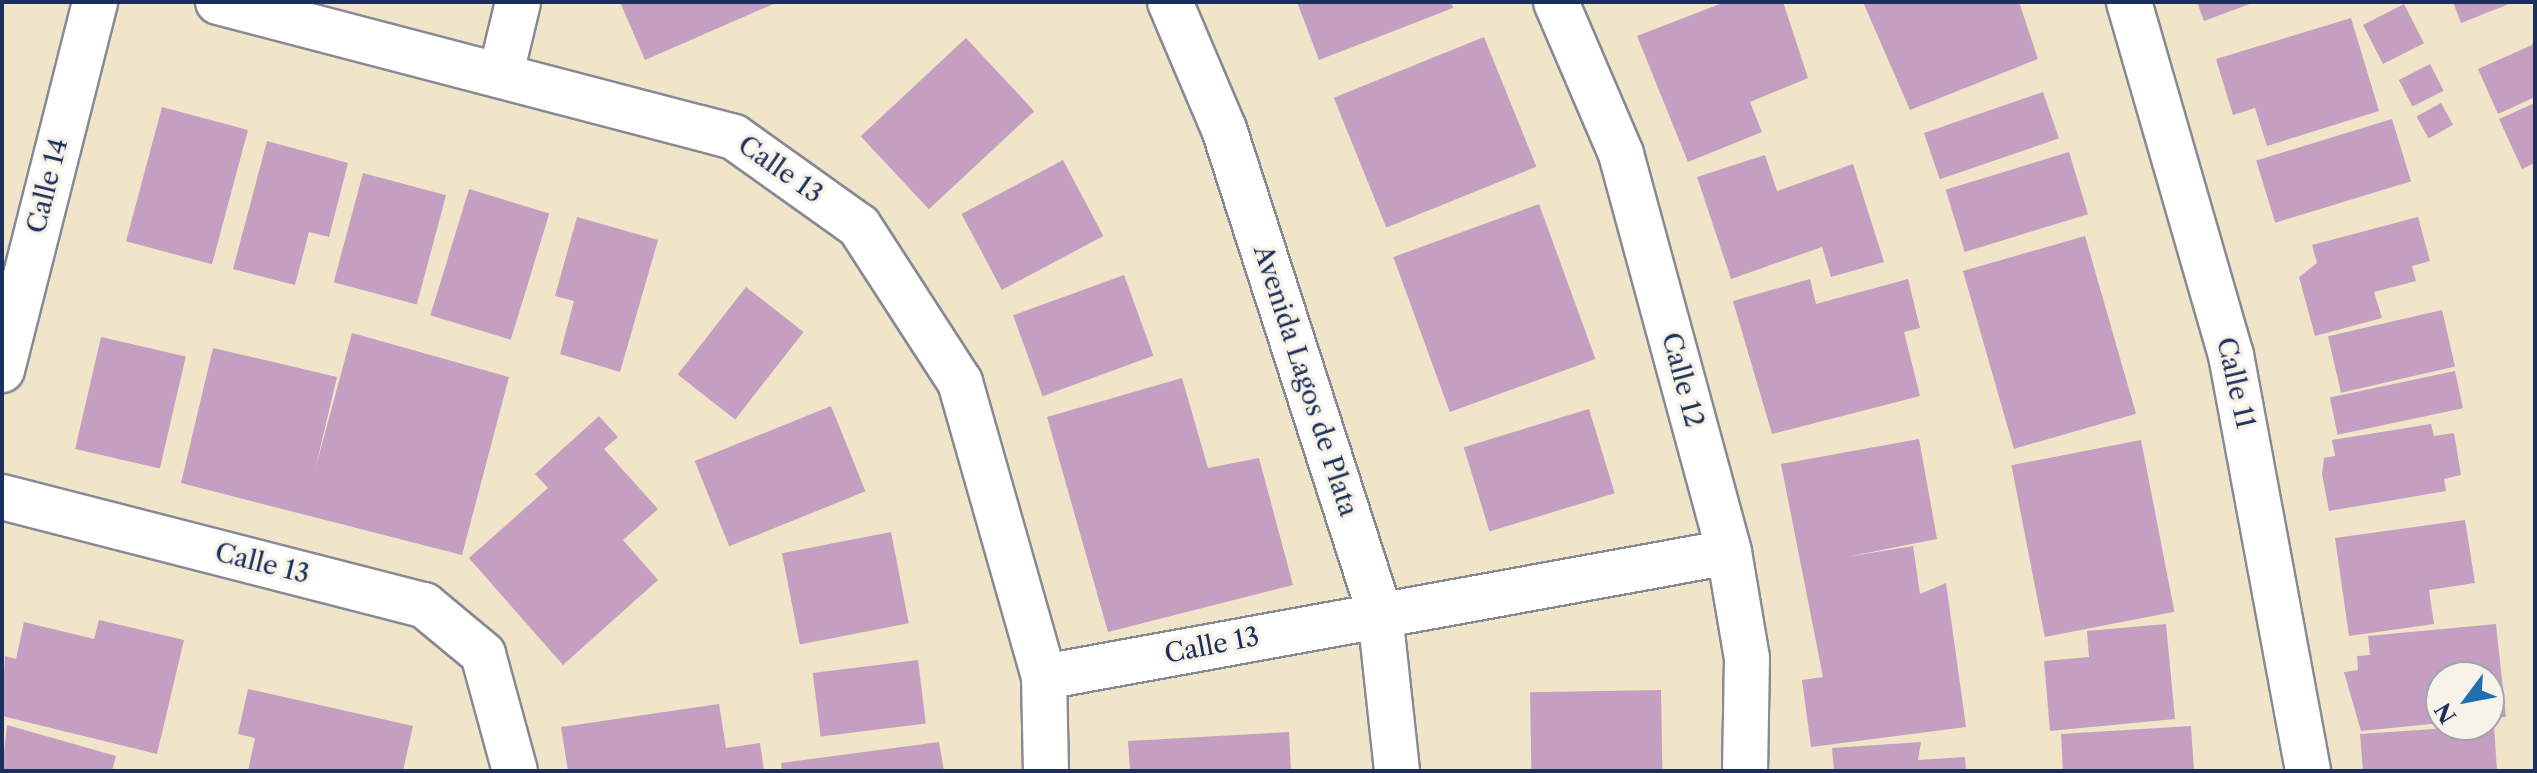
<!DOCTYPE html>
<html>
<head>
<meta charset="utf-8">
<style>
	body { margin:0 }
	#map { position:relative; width:2537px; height:773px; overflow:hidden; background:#f0e4c9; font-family:"Libre Caslon Text",serif }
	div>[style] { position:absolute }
	.building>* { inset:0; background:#c59fc1; transform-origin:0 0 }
	.roads { filter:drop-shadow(2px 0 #868a94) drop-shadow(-2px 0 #868a94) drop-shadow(0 2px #868a94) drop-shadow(0 -2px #868a94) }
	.minor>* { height:44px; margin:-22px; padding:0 22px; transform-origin:22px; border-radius:22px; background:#fff }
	span { translate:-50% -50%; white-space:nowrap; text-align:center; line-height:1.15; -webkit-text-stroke:7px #f7f3e8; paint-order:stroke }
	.street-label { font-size:26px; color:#1b2f5e }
	.frame { position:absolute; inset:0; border:4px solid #1b2f5e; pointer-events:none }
	.north { position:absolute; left:2425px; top:661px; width:80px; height:80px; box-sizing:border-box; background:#f7f3e8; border:2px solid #9fa5b1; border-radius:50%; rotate:238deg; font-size:22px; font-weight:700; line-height:32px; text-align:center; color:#1b2f5e }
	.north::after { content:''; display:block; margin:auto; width:28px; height:36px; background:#1f6fb2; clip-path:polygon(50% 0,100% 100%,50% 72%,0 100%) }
</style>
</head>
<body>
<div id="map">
	<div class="building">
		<div style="clip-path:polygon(620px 2px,778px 2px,645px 60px)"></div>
		<div style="clip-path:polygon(1297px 2px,1451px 2px,1453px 8px,1319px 60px)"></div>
		<div style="clip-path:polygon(1725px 2px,1783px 2px,1808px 78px,1750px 102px,1762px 132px,1688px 162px,1637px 36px)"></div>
		<div style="clip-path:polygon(1863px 2px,2019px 2px,2038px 59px,1910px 110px)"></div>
		<div style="clip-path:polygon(2197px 2px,2255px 2px,2204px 21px)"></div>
		<div style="clip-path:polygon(2453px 2px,2508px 2px,2509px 4px,2461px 23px)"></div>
		<div style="left:2404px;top:4px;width:44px;height:46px;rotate:63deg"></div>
		<div style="clip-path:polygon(2351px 18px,2379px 111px,2267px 146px,2255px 108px,2233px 115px,2216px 59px)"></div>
		<div style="left:1484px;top:37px;width:140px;height:162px;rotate:68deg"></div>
		<div style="clip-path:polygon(2535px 37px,2535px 97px,2498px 114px,2478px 69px,2532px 45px)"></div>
		<div style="left:966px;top:38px;width:100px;height:144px;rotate:47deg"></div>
		<div style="left:2430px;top:64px;width:30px;height:35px;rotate:63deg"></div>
		<div style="left:2043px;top:92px;width:49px;height:126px;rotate:71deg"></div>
		<div style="left:2441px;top:103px;width:25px;height:28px;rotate:61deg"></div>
		<div style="clip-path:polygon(2535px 103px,2535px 163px,2522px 169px,2499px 119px)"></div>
		<div style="left:162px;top:107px;width:89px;height:139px;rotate:15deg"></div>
		<div style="left:2392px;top:119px;width:65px;height:142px;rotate:73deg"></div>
		<div style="clip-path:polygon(267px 141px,348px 163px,329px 237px,309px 232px,295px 285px,233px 269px)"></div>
		<div style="left:2069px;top:152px;width:65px;height:129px;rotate:73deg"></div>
		<div style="clip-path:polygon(1765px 155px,1777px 191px,1853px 164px,1884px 262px,1831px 277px,1822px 247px,1731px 279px,1697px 177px)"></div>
		<div style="left:1063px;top:160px;width:86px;height:115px;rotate:62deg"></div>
		<div style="left:363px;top:173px;width:86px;height:113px;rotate:15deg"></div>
		<div style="left:469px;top:189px;width:84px;height:132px;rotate:17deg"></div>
		<div style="left:1539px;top:204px;width:165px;height:155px;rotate:70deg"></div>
		<div style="clip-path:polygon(577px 217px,658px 240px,620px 372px,560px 354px,574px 301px,555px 296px)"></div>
		<div style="clip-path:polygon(2418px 217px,2430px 261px,2412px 266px,2416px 281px,2374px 292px,2382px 318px,2315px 336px,2299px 277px,2317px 263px,2312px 245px)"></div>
		<div style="left:2085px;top:236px;width:185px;height:127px;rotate:74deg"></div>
		<div style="left:1124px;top:275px;width:86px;height:118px;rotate:70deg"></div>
		<div style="clip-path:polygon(1810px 279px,1816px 304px,1908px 279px,1920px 328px,1904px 332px,1920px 396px,1772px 434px,1733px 301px)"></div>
		<div style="left:746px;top:287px;width:73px;height:111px;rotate:38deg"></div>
		<div style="left:2442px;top:310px;width:58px;height:117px;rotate:77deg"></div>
		<div style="clip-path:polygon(352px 333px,509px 377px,462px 555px,181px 483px,213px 348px,337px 377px,315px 470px)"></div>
		<div style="left:101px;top:337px;width:87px;height:115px;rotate:13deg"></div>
		<div style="left:2455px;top:371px;width:38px;height:128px;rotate:78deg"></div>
		<div style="clip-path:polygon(1182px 378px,1208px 468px,1259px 458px,1293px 585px,1108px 632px,1047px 417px)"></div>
		<div style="left:831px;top:406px;width:92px;height:147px;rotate:68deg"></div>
		<div style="left:1589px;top:409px;width:88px;height:131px;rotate:73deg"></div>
		<div style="clip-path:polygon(599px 416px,618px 437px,604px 449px,658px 509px,623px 540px,658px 580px,563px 665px,469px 558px,548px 488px,535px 474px)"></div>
		<div style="clip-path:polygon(2431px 424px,2434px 436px,2454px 433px,2461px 475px,2444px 479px,2446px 491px,2329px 511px,2322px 474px,2324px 458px,2335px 456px,2332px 440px)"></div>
		<div style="clip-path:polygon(1919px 439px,1937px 539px,1846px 557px,1913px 546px,1920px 594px,1946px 583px,1966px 727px,1811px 747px,1802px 680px,1823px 677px,1781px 464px)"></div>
		<div style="left:2141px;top:440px;width:175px;height:132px;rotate:79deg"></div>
		<div style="clip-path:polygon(2465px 520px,2475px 583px,2429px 590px,2434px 624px,2349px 636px,2335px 538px)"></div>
		<div style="left:891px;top:532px;width:93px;height:111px;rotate:79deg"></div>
		<div style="clip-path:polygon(99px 620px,184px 640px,157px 754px,2px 716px,5px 656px,16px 659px,24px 622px,94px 639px)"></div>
		<div style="clip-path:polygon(2166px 624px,2175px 719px,2050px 731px,2044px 661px,2089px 657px,2087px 631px)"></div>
		<div style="clip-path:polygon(2496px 624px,2506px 717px,2489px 718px,2489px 677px,2441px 677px,2441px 723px,2361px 731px,2344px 672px,2358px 670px,2357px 656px,2370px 655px,2368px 636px)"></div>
		<div style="left:918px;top:660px;width:64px;height:106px;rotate:83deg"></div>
		<div style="clip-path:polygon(248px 689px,413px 726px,403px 771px,248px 771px,255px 738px,238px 734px)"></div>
		<div style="left:1661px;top:690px;width:81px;height:131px;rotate:89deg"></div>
		<div style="clip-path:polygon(719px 704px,726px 748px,760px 743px,764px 771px,568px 771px,561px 727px)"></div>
		<div style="clip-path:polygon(7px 725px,116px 756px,112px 771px,2px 771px)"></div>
		<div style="clip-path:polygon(2494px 725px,2497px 771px,2363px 771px,2360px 734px)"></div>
		<div style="clip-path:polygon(2191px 726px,2194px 771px,2063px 771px,2061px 734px)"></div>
		<div style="clip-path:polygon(1289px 732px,1291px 771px,1130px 771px,1128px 741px)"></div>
		<div style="clip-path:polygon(939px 742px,944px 771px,782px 771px,781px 763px)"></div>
		<div style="clip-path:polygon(1921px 742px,1918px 760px,1965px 757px,1966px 771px,1834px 771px,1832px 748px)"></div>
	</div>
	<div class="roads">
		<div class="minor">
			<div style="left:218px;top:2px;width:533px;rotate:14.66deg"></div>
			<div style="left:734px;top:137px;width:153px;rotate:35.5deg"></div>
			<div style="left:859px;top:226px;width:186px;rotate:57.1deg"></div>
			<div style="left:960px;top:382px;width:307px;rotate:74.1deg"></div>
			<div style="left:1044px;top:677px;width:94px;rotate:88.8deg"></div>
			<div style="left:1170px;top:2px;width:138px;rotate:67deg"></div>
			<div style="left:1224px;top:129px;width:509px;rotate:72.17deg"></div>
			<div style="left:1380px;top:614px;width:158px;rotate:83.8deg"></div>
			<div style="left:1556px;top:2px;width:165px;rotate:66.8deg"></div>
			<div style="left:1621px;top:154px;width:412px;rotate:74.8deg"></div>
			<div style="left:1729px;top:552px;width:108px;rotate:80.4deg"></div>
			<div style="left:1747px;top:658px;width:113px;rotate:91deg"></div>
			<div style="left:2129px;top:2px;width:367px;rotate:73.9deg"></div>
			<div style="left:2231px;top:355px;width:423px;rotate:79.5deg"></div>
			<div style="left:501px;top:73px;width:73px;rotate:-76.5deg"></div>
			<div style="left:2px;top:370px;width:380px;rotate:-75.8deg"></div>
			<div style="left:2px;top:497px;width:436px;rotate:14.4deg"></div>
			<div style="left:424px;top:605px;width:77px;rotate:39.7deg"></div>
			<div style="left:483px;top:654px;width:121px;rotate:74.7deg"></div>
			<div style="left:1044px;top:677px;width:696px;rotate:-10.34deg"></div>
		</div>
	</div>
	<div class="street-label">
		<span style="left:780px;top:170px;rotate:35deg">Calle 13</span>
		<span style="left:48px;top:186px;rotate:-76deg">Calle 14</span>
		<span style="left:1682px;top:380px;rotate:75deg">Calle 12</span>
		<span style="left:1305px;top:381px;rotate:72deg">Avenida Lagos de Plata</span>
		<span style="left:2235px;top:383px;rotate:77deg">Calle 11</span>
		<span style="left:262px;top:564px;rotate:14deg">Calle 13</span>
		<span style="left:1212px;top:646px;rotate:-11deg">Calle 13</span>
	</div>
	<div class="frame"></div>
	<div class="north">N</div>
</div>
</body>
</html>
